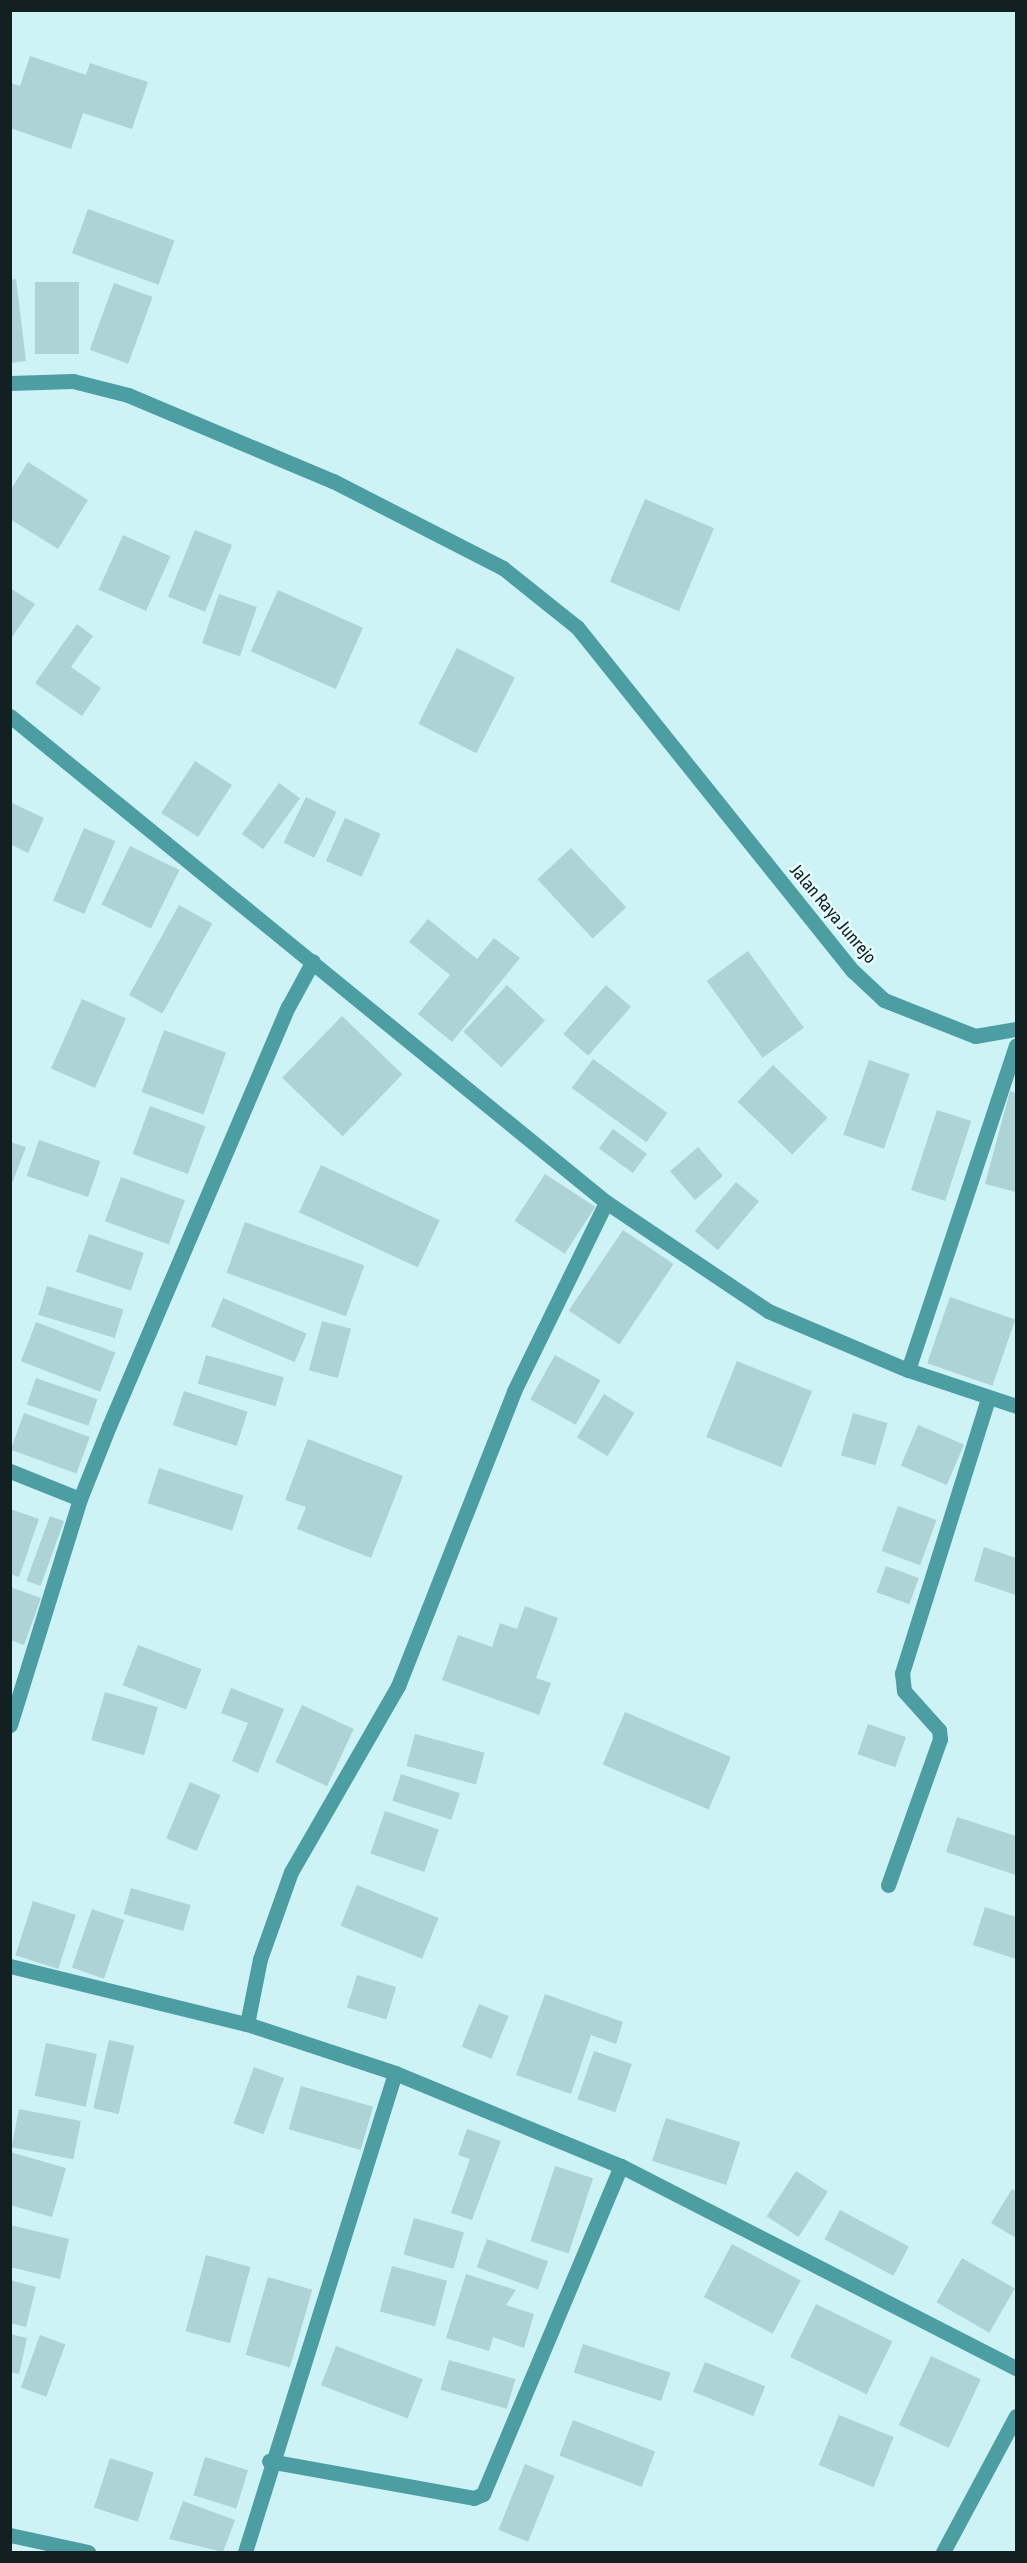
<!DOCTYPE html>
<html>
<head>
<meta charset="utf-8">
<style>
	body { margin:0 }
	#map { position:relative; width:1027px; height:2563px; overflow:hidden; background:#cef3f6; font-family:"Asap Condensed",sans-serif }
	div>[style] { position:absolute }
	.building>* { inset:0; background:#aed3d6; transform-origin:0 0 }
	.minor>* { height:15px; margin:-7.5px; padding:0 7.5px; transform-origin:7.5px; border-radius:7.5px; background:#4c9ea3 }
	.tertiary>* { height:15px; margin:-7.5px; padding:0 7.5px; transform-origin:7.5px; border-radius:7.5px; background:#4c9ea3 }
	span { translate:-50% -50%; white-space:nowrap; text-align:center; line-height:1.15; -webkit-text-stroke:5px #e7fdff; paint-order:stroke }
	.street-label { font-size:18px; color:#122021 }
	.frame { position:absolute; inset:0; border:12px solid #122021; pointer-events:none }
</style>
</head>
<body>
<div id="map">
	<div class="building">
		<div style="clip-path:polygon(30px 56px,86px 75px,90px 63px,148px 82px,132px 129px,83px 113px,71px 149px,10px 128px,10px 83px,20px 86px)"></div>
		<div style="left:88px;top:209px;width:92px;height:47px;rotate:20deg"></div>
		<div style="clip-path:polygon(16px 279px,26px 361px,10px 363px,10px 280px)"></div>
		<div style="left:35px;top:282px;width:44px;height:72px"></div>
		<div style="left:114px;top:283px;width:41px;height:71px;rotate:20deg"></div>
		<div style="clip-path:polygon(28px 462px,88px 500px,58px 549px,10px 519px,10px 491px)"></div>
		<div style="left:645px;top:499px;width:75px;height:90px;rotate:23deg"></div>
		<div style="left:195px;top:530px;width:40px;height:72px;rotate:22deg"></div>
		<div style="left:123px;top:535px;width:52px;height:60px;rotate:24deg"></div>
		<div style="clip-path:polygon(10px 588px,35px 604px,10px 640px)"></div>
		<div style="left:278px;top:590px;width:93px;height:67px;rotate:24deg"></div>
		<div style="left:219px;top:594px;width:40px;height:52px;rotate:19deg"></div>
		<div style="clip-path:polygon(77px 624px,93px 636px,71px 667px,101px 688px,82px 716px,35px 683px)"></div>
		<div style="left:457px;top:648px;width:65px;height:85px;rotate:27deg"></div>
		<div style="left:195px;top:761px;width:44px;height:62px;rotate:33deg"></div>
		<div style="left:279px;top:783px;width:26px;height:63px;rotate:36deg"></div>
		<div style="left:306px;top:797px;width:34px;height:51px;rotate:26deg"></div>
		<div style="clip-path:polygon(10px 802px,44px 818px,28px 853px,10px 844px)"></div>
		<div style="left:345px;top:818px;width:39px;height:47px;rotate:24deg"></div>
		<div style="left:84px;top:828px;width:34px;height:79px;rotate:23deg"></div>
		<div style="left:130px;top:846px;width:55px;height:65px;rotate:26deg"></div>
		<div style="left:571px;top:848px;width:81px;height:46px;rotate:47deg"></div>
		<div style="left:179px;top:905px;width:38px;height:103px;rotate:29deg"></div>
		<div style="clip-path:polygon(428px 919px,477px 959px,494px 938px,520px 958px,452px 1042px,418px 1014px,450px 975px,409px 942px)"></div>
		<div style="left:748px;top:951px;width:95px;height:51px;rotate:54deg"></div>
		<div style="left:507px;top:985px;width:52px;height:64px;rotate:43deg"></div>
		<div style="left:606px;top:985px;width:33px;height:65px;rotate:41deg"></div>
		<div style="left:82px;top:999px;width:48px;height:76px;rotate:24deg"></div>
		<div style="left:342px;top:1016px;width:84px;height:86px;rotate:44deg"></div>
		<div style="left:164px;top:1030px;width:66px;height:66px;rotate:20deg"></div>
		<div style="left:593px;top:1059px;width:92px;height:36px;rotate:36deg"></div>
		<div style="left:869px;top:1060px;width:43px;height:79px;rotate:19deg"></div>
		<div style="left:773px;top:1065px;width:76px;height:51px;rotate:44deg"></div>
		<div style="clip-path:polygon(1010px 1091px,1016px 1093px,1016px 1192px,985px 1184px)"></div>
		<div style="left:150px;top:1106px;width:59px;height:51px;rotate:20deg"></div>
		<div style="left:937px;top:1110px;width:36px;height:84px;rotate:18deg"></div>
		<div style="left:613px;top:1129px;width:42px;height:24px;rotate:36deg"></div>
		<div style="left:39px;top:1140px;width:65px;height:38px;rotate:19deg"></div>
		<div style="clip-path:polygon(10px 1142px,26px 1147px,11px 1186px,10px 1186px)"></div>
		<div style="left:698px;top:1147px;width:38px;height:37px;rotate:49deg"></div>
		<div style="left:321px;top:1165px;width:131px;height:52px;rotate:25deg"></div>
		<div style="left:545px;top:1174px;width:60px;height:56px;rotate:33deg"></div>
		<div style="left:121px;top:1177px;width:68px;height:47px;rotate:20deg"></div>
		<div style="left:736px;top:1182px;width:30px;height:64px;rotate:40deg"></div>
		<div style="left:245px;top:1222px;width:127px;height:54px;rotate:20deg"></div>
		<div style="left:623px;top:1230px;width:61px;height:97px;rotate:34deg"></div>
		<div style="left:89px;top:1234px;width:58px;height:40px;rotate:19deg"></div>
		<div style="left:47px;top:1286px;width:80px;height:30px;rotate:17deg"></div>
		<div style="left:950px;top:1297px;width:69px;height:70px;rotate:19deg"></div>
		<div style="left:223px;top:1298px;width:91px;height:31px;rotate:23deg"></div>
		<div style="left:322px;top:1321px;width:30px;height:51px;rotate:15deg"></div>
		<div style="left:36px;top:1322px;width:85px;height:42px;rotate:21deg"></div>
		<div style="left:206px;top:1355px;width:81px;height:30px;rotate:16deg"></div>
		<div style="left:555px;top:1355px;width:52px;height:51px;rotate:29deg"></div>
		<div style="left:737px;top:1361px;width:81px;height:82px;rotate:22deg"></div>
		<div style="left:36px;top:1378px;width:65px;height:28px;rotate:19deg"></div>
		<div style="left:184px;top:1391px;width:67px;height:36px;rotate:18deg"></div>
		<div style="left:604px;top:1394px;width:36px;height:51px;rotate:32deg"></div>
		<div style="left:24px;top:1413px;width:70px;height:39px;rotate:20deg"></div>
		<div style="left:853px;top:1413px;width:36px;height:44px;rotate:16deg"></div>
		<div style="left:918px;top:1425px;width:50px;height:44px;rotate:23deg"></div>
		<div style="clip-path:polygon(308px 1439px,403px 1476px,371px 1558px,297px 1529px,306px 1507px,285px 1500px)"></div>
		<div style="left:159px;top:1468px;width:89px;height:37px;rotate:18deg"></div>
		<div style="left:898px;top:1506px;width:41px;height:48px;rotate:20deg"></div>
		<div style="clip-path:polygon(10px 1509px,39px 1519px,19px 1577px,10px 1574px)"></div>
		<div style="left:50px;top:1516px;width:15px;height:69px;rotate:20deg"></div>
		<div style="clip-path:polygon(984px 1547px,1016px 1558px,1016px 1595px,974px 1581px)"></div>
		<div style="left:886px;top:1566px;width:35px;height:28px;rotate:20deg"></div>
		<div style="clip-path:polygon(10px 1587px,41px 1598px,24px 1645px,10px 1640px)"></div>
		<div style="clip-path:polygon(525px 1606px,558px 1618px,536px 1678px,551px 1683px,539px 1715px,442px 1680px,458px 1635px,492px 1647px,500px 1623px,517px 1629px)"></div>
		<div style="left:138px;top:1645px;width:68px;height:43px;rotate:21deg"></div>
		<div style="clip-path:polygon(231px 1688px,284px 1709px,258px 1773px,232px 1761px,248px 1723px,221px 1713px)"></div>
		<div style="left:105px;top:1692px;width:55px;height:50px;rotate:16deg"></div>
		<div style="left:302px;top:1705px;width:57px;height:63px;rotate:25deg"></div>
		<div style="left:625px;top:1712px;width:115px;height:57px;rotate:23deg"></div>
		<div style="left:868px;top:1724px;width:40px;height:32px;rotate:19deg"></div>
		<div style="left:415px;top:1734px;width:72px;height:33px;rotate:15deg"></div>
		<div style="left:401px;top:1774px;width:62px;height:28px;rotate:18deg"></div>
		<div style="left:190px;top:1782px;width:33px;height:61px;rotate:23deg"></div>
		<div style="left:385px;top:1811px;width:57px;height:45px;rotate:19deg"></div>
		<div style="clip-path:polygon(957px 1817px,1016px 1836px,1016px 1875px,946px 1852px)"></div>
		<div style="left:357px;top:1885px;width:88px;height:44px;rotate:22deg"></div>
		<div style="left:131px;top:1888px;width:62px;height:27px;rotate:16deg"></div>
		<div style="left:33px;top:1901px;width:45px;height:57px;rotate:18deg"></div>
		<div style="clip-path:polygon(985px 1907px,1016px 1917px,1016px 1959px,973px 1945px)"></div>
		<div style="left:92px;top:1909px;width:34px;height:62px;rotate:19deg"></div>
		<div style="left:357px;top:1975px;width:41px;height:34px;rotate:17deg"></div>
		<div style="clip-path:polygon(545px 1994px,623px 2022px,616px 2044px,591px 2035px,571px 2094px,516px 2075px)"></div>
		<div style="left:479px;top:2004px;width:32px;height:46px;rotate:22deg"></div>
		<div style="left:109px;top:2040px;width:26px;height:70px;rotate:13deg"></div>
		<div style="left:46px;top:2043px;width:52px;height:54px;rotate:12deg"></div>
		<div style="left:594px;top:2051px;width:40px;height:51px;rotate:19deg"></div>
		<div style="left:254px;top:2067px;width:32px;height:60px;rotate:20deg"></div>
		<div style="left:301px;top:2086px;width:75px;height:45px;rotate:16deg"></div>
		<div style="left:19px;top:2109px;width:63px;height:39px;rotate:11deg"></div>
		<div style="left:666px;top:2118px;width:78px;height:45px;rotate:18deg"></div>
		<div style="clip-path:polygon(467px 2129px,501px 2141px,472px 2220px,451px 2213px,470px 2159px,458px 2155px)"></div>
		<div style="clip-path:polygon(10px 2152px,66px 2168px,52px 2217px,10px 2205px)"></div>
		<div style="left:555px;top:2166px;width:40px;height:79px;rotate:18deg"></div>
		<div style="left:796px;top:2171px;width:38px;height:54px;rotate:33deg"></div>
		<div style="clip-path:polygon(1012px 2189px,1016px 2192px,1016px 2238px,991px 2223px)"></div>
		<div style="left:840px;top:2210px;width:78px;height:33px;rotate:28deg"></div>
		<div style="left:414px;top:2218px;width:52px;height:38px;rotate:16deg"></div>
		<div style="clip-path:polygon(10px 2225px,69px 2239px,60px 2279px,10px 2267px)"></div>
		<div style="left:487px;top:2239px;width:65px;height:30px;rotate:20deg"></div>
		<div style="left:732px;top:2244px;width:78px;height:60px;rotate:28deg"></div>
		<div style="left:206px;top:2255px;width:46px;height:79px;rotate:15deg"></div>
		<div style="left:962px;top:2258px;width:61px;height:51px;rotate:30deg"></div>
		<div style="left:392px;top:2266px;width:57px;height:47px;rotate:15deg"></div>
		<div style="clip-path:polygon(466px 2274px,516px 2290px,506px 2305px,534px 2314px,524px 2348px,493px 2337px,489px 2351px,446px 2338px)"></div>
		<div style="left:268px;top:2277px;width:46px;height:81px;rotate:16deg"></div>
		<div style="clip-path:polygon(10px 2280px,36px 2287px,26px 2327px,10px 2323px)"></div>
		<div style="left:816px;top:2304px;width:85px;height:59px;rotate:26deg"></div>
		<div style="clip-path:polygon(10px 2334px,27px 2338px,19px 2374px,10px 2372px)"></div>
		<div style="left:40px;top:2335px;width:27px;height:56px;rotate:20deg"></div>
		<div style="left:583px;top:2344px;width:92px;height:30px;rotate:18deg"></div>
		<div style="left:336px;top:2346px;width:93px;height:42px;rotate:21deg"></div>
		<div style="left:931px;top:2356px;width:55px;height:76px;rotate:25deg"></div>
		<div style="left:449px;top:2360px;width:69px;height:31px;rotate:16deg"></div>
		<div style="left:705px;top:2362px;width:65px;height:32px;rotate:22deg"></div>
		<div style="left:839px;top:2415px;width:59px;height:54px;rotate:22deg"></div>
		<div style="left:573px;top:2420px;width:88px;height:38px;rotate:21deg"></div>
		<div style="left:205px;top:2457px;width:45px;height:40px;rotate:17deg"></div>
		<div style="left:110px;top:2458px;width:46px;height:52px;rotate:18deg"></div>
		<div style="left:525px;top:2464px;width:32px;height:71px;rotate:22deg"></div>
		<div style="clip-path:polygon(183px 2501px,235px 2520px,223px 2552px,169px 2539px)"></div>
	</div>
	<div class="minor">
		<div style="left:10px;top:716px;width:769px;rotate:39.2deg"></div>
		<div style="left:606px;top:1202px;width:195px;rotate:33.9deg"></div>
		<div style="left:768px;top:1311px;width:152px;rotate:22.9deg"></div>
		<div style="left:908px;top:1370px;width:114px;rotate:18.4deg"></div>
		<div style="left:908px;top:1370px;width:342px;rotate:-71.6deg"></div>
		<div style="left:10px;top:1471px;width:75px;rotate:21.8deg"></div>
		<div style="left:10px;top:1725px;width:237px;rotate:-72.8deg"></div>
		<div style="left:80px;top:1499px;width:79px;rotate:-68.3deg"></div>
		<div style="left:109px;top:1426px;width:456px;rotate:-66.9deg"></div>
		<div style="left:288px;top:1007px;width:52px;rotate:-61.5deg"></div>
		<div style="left:888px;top:1885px;width:155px;rotate:-70.4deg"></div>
		<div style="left:940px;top:1739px;width:9px;rotate:-96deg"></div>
		<div style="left:939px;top:1730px;width:52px;rotate:-131.9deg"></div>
		<div style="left:904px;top:1691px;width:18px;rotate:-96deg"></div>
		<div style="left:902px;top:1673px;width:288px;rotate:-72.6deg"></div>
		<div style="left:10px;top:1966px;width:244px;rotate:13.8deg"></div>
		<div style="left:247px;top:2024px;width:156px;rotate:18.3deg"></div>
		<div style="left:395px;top:2073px;width:244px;rotate:22.4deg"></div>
		<div style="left:621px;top:2166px;width:444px;rotate:27.1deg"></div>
		<div style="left:247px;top:2024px;width:66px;rotate:-78.7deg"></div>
		<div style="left:260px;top:1959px;width:92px;rotate:-70.4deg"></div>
		<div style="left:291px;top:1872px;width:215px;rotate:-60.1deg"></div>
		<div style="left:398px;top:1686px;width:317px;rotate:-68.5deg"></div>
		<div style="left:514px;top:1391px;width:210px;rotate:-64deg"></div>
		<div style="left:269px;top:2461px;width:208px;rotate:10.2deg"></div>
		<div style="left:474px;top:2498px;width:10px;rotate:-24deg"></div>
		<div style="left:483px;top:2494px;width:356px;rotate:-67.2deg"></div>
		<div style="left:10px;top:2535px;width:80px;rotate:12.3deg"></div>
		<div style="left:245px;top:2552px;width:502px;rotate:-72.61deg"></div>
		<div style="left:943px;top:2552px;width:154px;rotate:-61.8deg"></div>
	</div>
	<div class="tertiary">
		<div style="left:10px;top:383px;width:63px;rotate:-1.8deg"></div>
		<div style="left:73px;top:381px;width:57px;rotate:14.3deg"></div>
		<div style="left:128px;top:395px;width:222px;rotate:22.8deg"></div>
		<div style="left:333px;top:481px;width:191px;rotate:27.1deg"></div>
		<div style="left:503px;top:568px;width:95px;rotate:38.6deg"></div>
		<div style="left:577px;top:627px;width:441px;rotate:51.3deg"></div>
		<div style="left:853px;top:971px;width:42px;rotate:43.1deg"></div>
		<div style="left:884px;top:1000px;width:98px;rotate:21.6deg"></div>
		<div style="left:975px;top:1036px;width:42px;rotate:-9.7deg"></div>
	</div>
	<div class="street-label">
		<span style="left:833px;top:914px;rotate:50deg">Jalan Raya Junrejo</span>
	</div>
	<div class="frame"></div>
</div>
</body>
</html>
